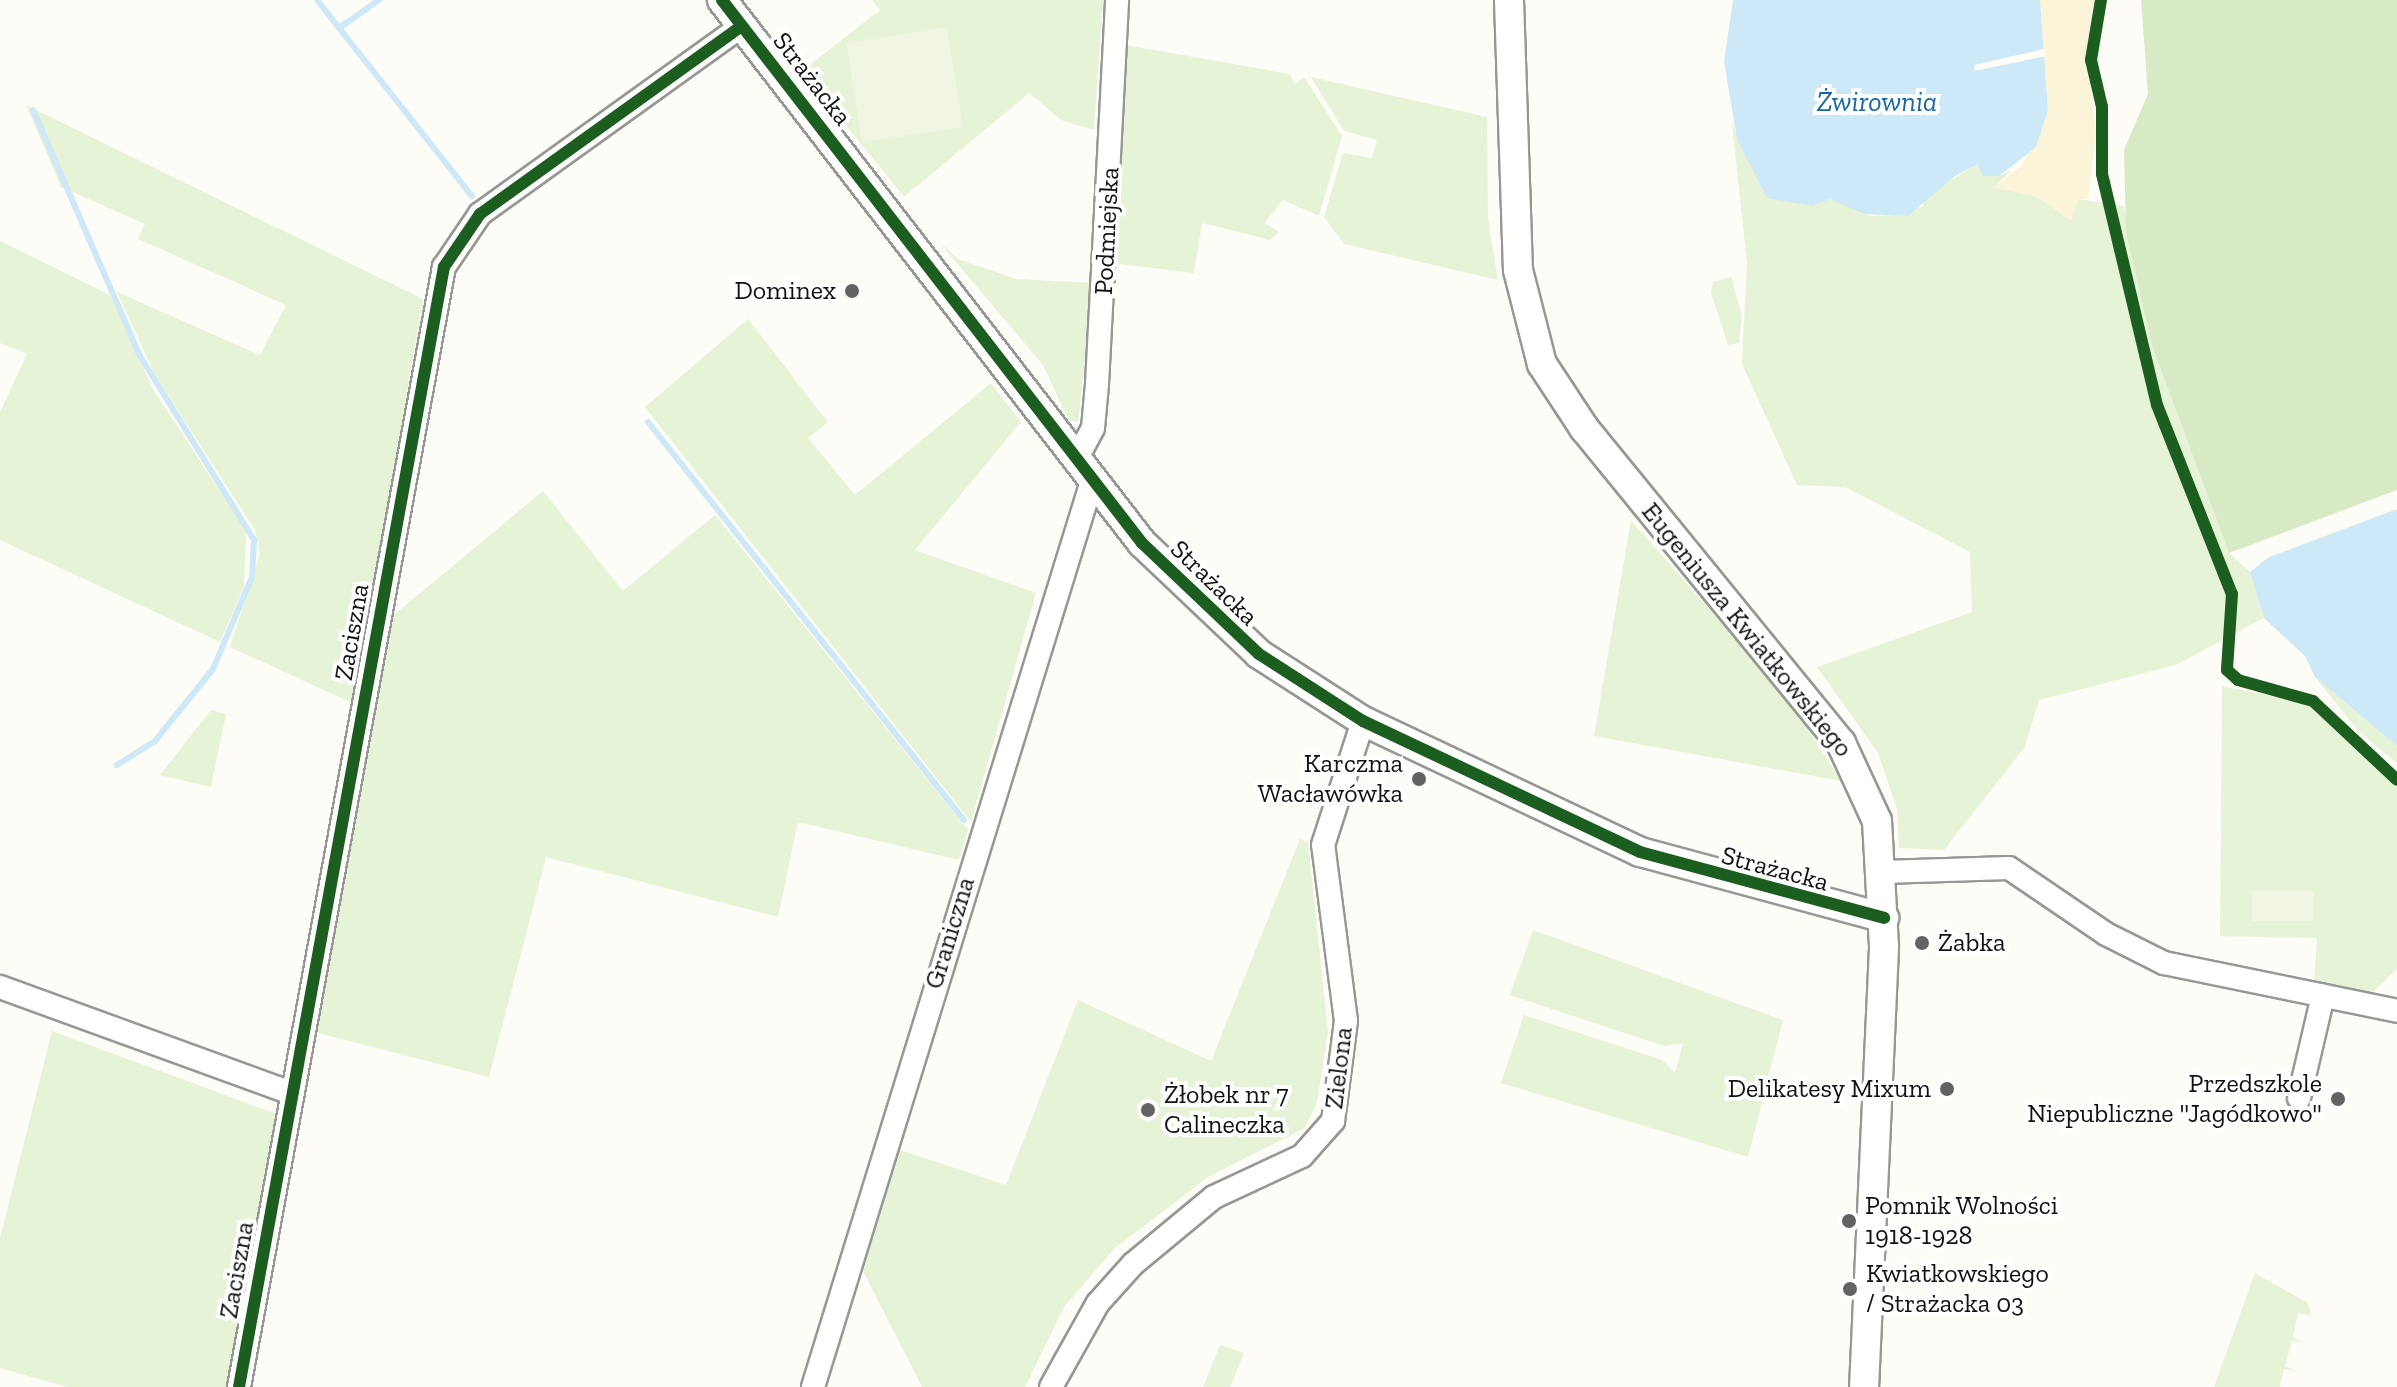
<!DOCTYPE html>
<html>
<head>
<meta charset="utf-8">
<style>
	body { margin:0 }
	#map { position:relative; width:2397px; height:1387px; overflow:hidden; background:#fdfcf7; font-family:"Zilla Slab",serif }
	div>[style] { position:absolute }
	.green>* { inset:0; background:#e7f3d7 }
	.forest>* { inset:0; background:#d8eac5 }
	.sand>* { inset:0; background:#fcf4d9 }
	.pitch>* { inset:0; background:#f0f6e1; transform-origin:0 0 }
	.water>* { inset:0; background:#cde8f7 }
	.pier>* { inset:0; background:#fdfcf7 }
	.stream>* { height:6px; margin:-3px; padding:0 3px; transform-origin:3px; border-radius:3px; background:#cde8f7 }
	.roads { filter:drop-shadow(2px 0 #979795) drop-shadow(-2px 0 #979795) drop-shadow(0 2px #979795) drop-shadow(0 -2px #979795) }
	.minor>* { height:22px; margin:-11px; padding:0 11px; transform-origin:11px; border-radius:11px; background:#fffffe }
	.tertiary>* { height:28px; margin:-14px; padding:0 14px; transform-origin:14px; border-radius:14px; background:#fffffe }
	.cycleway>* { height:12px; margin:-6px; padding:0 6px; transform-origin:6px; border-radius:6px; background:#1b5e20 }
	.dots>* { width:22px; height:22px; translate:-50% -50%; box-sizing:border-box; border:4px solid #fff; border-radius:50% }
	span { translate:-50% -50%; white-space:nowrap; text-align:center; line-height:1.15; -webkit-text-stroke:8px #fff; paint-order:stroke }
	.street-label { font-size:26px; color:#111 }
	.poi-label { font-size:26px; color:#111 }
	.right { translate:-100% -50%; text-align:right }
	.left { translate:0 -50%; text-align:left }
	.water-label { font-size:28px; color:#1768a6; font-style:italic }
</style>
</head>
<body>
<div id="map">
	<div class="green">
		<div style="clip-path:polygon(872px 0,1111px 0,1111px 22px,1102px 11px,1094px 130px,1061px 120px,1029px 93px,904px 197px,802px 71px,880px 10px)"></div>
		<div style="clip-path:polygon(1120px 44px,1290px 74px,1295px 84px,1304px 77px,1342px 136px,1319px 216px,1283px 200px,1265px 223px,1279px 232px,1270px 240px,1202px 223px,1194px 273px,1112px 263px)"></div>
		<div style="clip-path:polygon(1311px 77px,1487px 117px,1488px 219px,1498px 280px,1344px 244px,1324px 217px,1343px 153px,1372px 158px,1377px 140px,1344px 131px)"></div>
		<div style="clip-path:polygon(26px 105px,423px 299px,354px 704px,230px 647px,260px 554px,255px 530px,155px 375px,117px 292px,260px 355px,286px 305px,138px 239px,145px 224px,61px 187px)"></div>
		<div style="clip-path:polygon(1732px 124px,1767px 197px,1776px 199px,1830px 199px,1871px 216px,1894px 215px,1922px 207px,1928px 193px,1978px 164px,1999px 176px,2012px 170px,1995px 187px,2036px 196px,2071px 220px,2078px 199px,2124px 206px,2152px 346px,2229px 553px,2250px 572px,2264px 618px,2176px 665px,2039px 700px,2025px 747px,1944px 850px,1899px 848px,1897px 809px,1878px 753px,1817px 667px,1972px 612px,1970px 552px,1845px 487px,1797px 485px,1742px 364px,1747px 263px)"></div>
		<div style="clip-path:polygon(0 241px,110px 295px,153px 389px,246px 531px,244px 587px,220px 642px,0 540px,0 412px,27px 354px,0 343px)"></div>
		<div style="clip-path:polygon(939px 242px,958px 259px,1016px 279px,1094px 283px,1078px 422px,1069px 421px,1043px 365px)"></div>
		<div style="clip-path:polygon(1731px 277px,1742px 316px,1739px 343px,1728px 345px,1711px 293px,1713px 282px)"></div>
		<div style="clip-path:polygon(748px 319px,828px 422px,808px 438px,855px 495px,991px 383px,1021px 422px,915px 550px,1036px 593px,971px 822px,645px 407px)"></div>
		<div style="clip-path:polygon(543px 491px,623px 591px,715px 515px,968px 830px,959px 860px,798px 822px,778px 917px,546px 857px,489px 1077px,314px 1032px,386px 608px,396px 613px)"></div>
		<div style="clip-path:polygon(1631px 520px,1791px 702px,1841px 781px,1594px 736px)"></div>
		<div style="clip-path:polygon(2315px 677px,2397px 746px,2397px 763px,2358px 731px)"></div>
		<div style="clip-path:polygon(2222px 686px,2307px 703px,2397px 786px,2397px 969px,2372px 993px,2314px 984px,2317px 938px,2220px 936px)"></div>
		<div style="clip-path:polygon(211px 710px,226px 714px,211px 787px,160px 775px)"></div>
		<div style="clip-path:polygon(1300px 839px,1308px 842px,1328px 1031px,1317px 1103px,1305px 1128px,1208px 1177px,1114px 1249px,1064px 1307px,1025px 1387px,922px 1387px,863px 1271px,900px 1150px,1006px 1185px,1078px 1000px,1211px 1061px)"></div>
		<div style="clip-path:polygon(1533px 930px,1783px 1020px,1748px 1157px,1501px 1083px,1524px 1015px,1662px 1060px,1675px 1073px,1683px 1043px,1664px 1046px,1510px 995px)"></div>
		<div style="clip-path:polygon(52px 1031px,282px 1116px,233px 1387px,67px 1387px,0 1368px,0 1238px)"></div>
		<div style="clip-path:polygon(2255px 1273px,2308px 1303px,2311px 1316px,2298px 1313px,2293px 1337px,2304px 1343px,2292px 1341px,2285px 1366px,2296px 1371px,2284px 1369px,2280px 1387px,2214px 1387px)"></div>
		<div style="clip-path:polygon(1220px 1345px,1244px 1353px,1230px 1387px,1203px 1387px)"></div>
	</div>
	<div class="forest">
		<div style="clip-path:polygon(2141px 0,2397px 0,2397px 490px,2229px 553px,2152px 346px,2126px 232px,2124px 150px,2148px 94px)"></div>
	</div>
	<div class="sand">
		<div style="clip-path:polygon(2040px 0,2096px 0,2086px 54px,2096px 132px,2088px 199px,2078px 199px,2071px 221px,2036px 196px,1994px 188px,2022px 165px,2048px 110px)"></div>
	</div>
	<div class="pitch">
		<div style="left:947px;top:27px;width:101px;height:102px;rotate:81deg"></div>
		<div style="left:2252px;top:891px;width:62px;height:30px"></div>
	</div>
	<div class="water">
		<div style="clip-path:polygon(1733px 0,2040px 0,2048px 110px,2036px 147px,1999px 176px,1983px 176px,1978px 164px,1955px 176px,1908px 216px,1864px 214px,1830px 199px,1813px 206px,1767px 198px,1737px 139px,1724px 62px)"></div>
		<div style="clip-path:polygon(2397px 509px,2397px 746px,2315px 677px,2305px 656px,2264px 618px,2250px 572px,2269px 557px)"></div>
	</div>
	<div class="pier">
		<div style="clip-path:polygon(2044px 49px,2046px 56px,1975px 71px,1974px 65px)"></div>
	</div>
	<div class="stream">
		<div style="left:317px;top:0;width:250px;rotate:51.7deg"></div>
		<div style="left:339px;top:28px;width:49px;rotate:-35deg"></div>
		<div style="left:33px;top:110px;width:268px;rotate:66.5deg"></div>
		<div style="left:140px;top:356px;width:216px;rotate:58.2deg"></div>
		<div style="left:254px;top:540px;width:37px;rotate:93deg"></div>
		<div style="left:252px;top:577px;width:100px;rotate:113deg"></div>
		<div style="left:213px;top:669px;width:92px;rotate:128.9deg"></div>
		<div style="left:155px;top:741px;width:45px;rotate:147.7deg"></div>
		<div style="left:648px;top:422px;width:508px;rotate:51.55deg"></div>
	</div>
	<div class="roads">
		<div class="minor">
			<div style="left:1077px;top:458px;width:34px;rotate:-62deg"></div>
			<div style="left:1093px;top:428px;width:44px;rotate:-84.8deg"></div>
			<div style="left:1097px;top:384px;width:385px;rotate:-87deg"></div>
			<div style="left:1883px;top:872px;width:126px;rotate:-1.8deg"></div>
			<div style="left:2009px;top:868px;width:117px;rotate:34.2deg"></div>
			<div style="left:2106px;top:934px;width:65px;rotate:26.6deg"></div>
			<div style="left:2164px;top:963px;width:238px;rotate:11.6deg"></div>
			<div style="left:0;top:987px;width:311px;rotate:20deg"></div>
			<div style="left:2299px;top:1098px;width:105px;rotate:-76.8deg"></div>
			<div style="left:239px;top:1387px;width:1139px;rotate:-79.63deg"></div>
			<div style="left:444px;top:267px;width:64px;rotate:-55.8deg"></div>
			<div style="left:480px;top:214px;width:322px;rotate:-35.7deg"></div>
			<div style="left:813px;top:1387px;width:948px;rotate:-72.88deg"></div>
			<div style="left:1051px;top:1387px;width:96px;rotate:-60.8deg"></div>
			<div style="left:1098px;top:1303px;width:52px;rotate:-48.1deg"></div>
			<div style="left:1133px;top:1264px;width:105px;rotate:-39.6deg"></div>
			<div style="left:1214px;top:1197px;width:97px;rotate:-25deg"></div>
			<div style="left:1302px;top:1156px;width:47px;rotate:-48.5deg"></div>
			<div style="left:1333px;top:1121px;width:101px;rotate:-82.6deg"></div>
			<div style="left:1346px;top:1021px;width:177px;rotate:-97.4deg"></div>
			<div style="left:1323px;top:845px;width:130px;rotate:-72.1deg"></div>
		</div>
		<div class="tertiary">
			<div style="left:722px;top:0;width:686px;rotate:52.28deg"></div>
			<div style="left:1142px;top:543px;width:161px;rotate:43.5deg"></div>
			<div style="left:1259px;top:654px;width:124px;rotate:32.8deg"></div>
			<div style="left:1363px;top:721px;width:306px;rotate:25.3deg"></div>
			<div style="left:1640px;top:852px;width:253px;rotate:15.1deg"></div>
			<div style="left:1509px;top:0;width:270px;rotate:88.1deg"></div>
			<div style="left:1518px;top:270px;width:97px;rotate:75.7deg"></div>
			<div style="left:1542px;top:364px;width:77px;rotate:56.7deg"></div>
			<div style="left:1584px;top:428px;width:407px;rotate:50.8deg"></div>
			<div style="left:1841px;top:743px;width:86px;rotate:65.2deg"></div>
			<div style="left:1877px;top:821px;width:127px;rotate:86.8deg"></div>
			<div style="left:1884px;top:948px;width:439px;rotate:92.6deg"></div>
		</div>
	</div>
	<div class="cycleway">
		<div style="left:722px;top:0;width:686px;rotate:52.28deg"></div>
		<div style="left:1142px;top:543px;width:161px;rotate:43.5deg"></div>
		<div style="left:1259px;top:654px;width:124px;rotate:32.8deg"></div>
		<div style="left:1363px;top:721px;width:306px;rotate:25.3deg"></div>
		<div style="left:1640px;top:852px;width:253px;rotate:15.1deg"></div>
		<div style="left:2101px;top:0;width:61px;rotate:99.5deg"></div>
		<div style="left:2091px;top:60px;width:48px;rotate:76.8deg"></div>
		<div style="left:2102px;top:107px;width:67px;rotate:90deg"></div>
		<div style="left:2102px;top:174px;width:237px;rotate:76.6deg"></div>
		<div style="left:2157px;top:405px;width:203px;rotate:68.4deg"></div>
		<div style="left:2232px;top:594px;width:76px;rotate:93.8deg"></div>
		<div style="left:2227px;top:670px;width:15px;rotate:42deg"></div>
		<div style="left:2238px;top:680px;width:78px;rotate:15.6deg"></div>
		<div style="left:2313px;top:701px;width:115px;rotate:43.2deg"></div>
		<div style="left:239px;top:1387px;width:1139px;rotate:-79.63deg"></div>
		<div style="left:444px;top:267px;width:64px;rotate:-55.8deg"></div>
		<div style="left:480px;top:214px;width:322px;rotate:-35.7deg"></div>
	</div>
	<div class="dots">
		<div style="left:852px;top:291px;background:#646362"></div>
		<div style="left:1419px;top:779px;background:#646362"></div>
		<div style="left:1922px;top:943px;background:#646362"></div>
		<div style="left:1947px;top:1089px;background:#646362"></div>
		<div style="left:2338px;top:1099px;background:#646362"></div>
		<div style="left:1148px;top:1110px;background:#646362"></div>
		<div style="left:1849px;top:1221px;background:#646362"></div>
		<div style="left:1850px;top:1289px;background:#646362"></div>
	</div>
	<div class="street-label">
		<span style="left:812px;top:79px;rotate:52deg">Strażacka</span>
		<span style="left:1107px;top:231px;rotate:-87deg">Podmiejska</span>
		<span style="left:1214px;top:583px;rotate:44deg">Strażacka</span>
		<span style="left:1747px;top:630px;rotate:51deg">Eugeniusza Kwiatkowskiego</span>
		<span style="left:352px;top:632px;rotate:-80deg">Zaciszna</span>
		<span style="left:1775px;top:869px;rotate:15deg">Strażacka</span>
		<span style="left:950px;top:933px;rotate:-73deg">Graniczna</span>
		<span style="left:1339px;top:1068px;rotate:-83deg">Zielona</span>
		<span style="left:237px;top:1270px;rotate:-80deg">Zaciszna</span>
	</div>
	<div class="poi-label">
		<span class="right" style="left:836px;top:291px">Dominex</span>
		<span class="right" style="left:1403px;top:779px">Karczma<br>Wacławówka</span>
		<span class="left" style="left:1938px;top:943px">Żabka</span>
		<span class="right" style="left:2322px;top:1099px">Przedszkole<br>Niepubliczne "Jagódkowo"</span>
		<span class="right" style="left:1931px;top:1089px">Delikatesy Mixum</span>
		<span class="left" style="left:1164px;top:1110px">Żłobek nr 7<br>Calineczka</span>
		<span class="left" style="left:1865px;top:1221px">Pomnik Wolności<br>1918-1928</span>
		<span class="left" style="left:1866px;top:1289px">Kwiatkowskiego<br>/ Strażacka 03</span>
	</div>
	<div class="water-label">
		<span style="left:1877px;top:102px">Żwirownia</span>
	</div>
</div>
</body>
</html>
